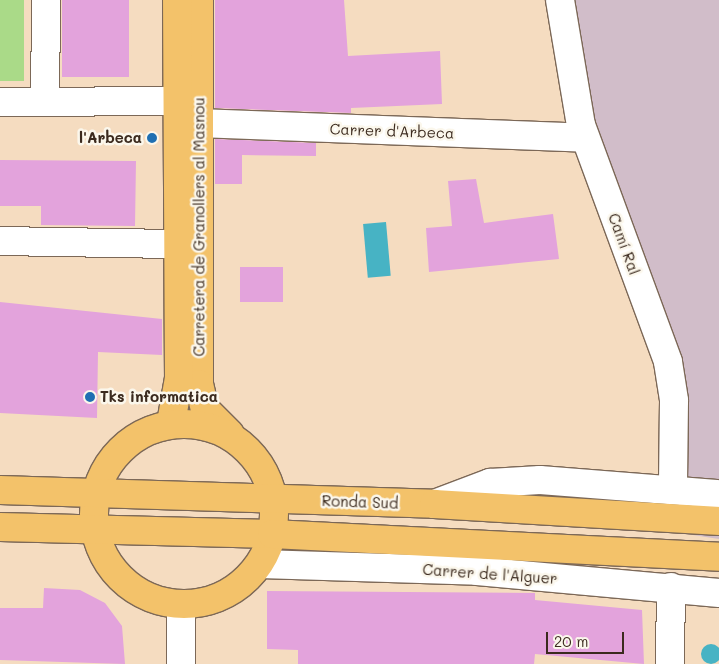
<!DOCTYPE html>
<html>
<head>
<meta charset="utf-8">
<style>
	body { margin:0 }
	#map { position:relative; width:719px; height:664px; overflow:hidden; background:#f5dcc0; font-family:Mali,sans-serif }
	div>[style] { position:absolute }
	.industrial>* { inset:0; background:#d1bdc9 }
	.green>* { inset:0; background:#aada88; transform-origin:0 0 }
	.water>* { inset:0; background:#47b3c4; transform-origin:0 0 }
	.round { border-radius:50% }
	.building>* { inset:0; background:#e3a3dc; transform-origin:0 0 }
	.roads { filter:drop-shadow(1px 0 #7c6857) drop-shadow(-1px 0 #7c6857) drop-shadow(0 1px #7c6857) drop-shadow(0 -1px #7c6857) }
	.minor>* { height:28px; margin:-14px; padding:0 14px; transform-origin:14px; border-radius:14px; background:#fff }
	.major>* { height:28px; margin:-14px; padding:0 14px; transform-origin:14px; border-radius:14px; background:#f3c26a }
	.major>.ring { margin:-14px; padding:0; box-sizing:content-box; background:none; border:28px solid #f3c26a; border-radius:50% }
	.dots>* { width:14px; height:14px; translate:-50% -50%; box-sizing:border-box; border:2px solid #fbf7ec; border-radius:50% }
	span { translate:-50% -50%; white-space:nowrap; text-align:center; line-height:1.15; -webkit-text-stroke:5px #fbf7ec; paint-order:stroke }
	.street-label { font-size:15px; color:#3b2a1e }
	.poi-label { font-size:15px; color:#3b2a1e; font-weight:700 }
	.right { translate:-100% -50%; text-align:right }
	.left { translate:0 -50%; text-align:left }
	.scale { position:absolute; left:546px; top:632px; width:78px; height:22px; box-sizing:border-box; border:2px solid #3b2a1e; border-top:0; padding-left:6px; font-size:15px; line-height:18px; white-space:nowrap; color:#3b2a1e; -webkit-text-stroke:4px #fbf7ec; paint-order:stroke }
</style>
</head>
<body>
<div id="map">
	<div class="industrial">
		<div style="clip-path:polygon(555px 0,719px 0,719px 539px,673px 532px,669px 403px)"></div>
	</div>
	<div class="green">
		<div style="left:0;top:0;width:24px;height:81px"></div>
	</div>
	<div class="water">
		<div style="left:386px;top:222px;width:54px;height:23px;rotate:85deg"></div>
		<div class="round" style="left:701px;top:644px;width:20px;height:20px"></div>
	</div>
	<div class="building">
		<div style="left:62px;top:0;width:67px;height:77px"></div>
		<div style="clip-path:polygon(215px 0,344px 0,348px 56px,440px 51px,442px 104px,351px 108px,351px 113px,215px 108px)"></div>
		<div style="clip-path:polygon(215px 139px,316px 143px,316px 156px,242px 155px,242px 184px,215px 184px)"></div>
		<div style="clip-path:polygon(0 160px,136px 161px,135px 226px,41px 225px,41px 206px,0 206px)"></div>
		<div style="clip-path:polygon(476px 179px,484px 223px,553px 214px,559px 259px,429px 272px,426px 228px,452px 226px,448px 181px)"></div>
		<div style="left:240px;top:267px;width:43px;height:35px"></div>
		<div style="clip-path:polygon(0 302px,162px 319px,162px 355px,98px 352px,97px 418px,0 413px)"></div>
		<div style="clip-path:polygon(44px 588px,80px 590px,105px 603px,122px 626px,125px 664px,0 660px,0 608px,43px 608px)"></div>
		<div style="clip-path:polygon(267px 591px,535px 593px,535px 600px,642px 610px,644px 664px,535px 654px,534px 664px,298px 664px,298px 650px,267px 649px)"></div>
	</div>
	<div class="roads">
		<div class="minor">
			<div style="left:560px;top:0;width:127px;rotate:80.5deg"></div>
			<div style="left:581px;top:125px;width:252px;rotate:69.8deg"></div>
			<div style="left:668px;top:362px;width:39px;rotate:81deg"></div>
			<div style="left:674px;top:401px;width:88px;rotate:90.7deg"></div>
			<div style="left:45px;top:101px;width:101px;rotate:-89.4deg"></div>
			<div style="left:0;top:102px;width:177px;rotate:-0.3deg"></div>
			<div style="left:199px;top:123px;width:386px;rotate:2.2deg"></div>
			<div style="left:0;top:241px;width:178px;rotate:1deg"></div>
			<div style="left:434px;top:504px;width:60px;rotate:-20.6deg"></div>
			<div style="left:490px;top:483px;width:50px;rotate:-3.4deg"></div>
			<div style="left:540px;top:480px;width:180px;rotate:4.5deg"></div>
			<div style="left:260px;top:564px;width:217px;rotate:1.8deg"></div>
			<div style="left:477px;top:571px;width:243px;rotate:5.2deg"></div>
			<div style="left:181px;top:604px;width:60px;rotate:90deg"></div>
			<div style="left:670px;top:664px;width:77px;rotate:-89.3deg"></div>
		</div>
		<div class="major">
			<div style="left:199px;top:0;width:384px;rotate:90deg"></div>
			<div style="left:199px;top:384px;width:26px;rotate:77deg"></div>
			<div style="left:205px;top:409px;width:35px;rotate:45deg"></div>
			<div style="left:171px;top:423px;width:46px;rotate:-79.9deg"></div>
			<div style="left:179px;top:378px;width:378px;rotate:-90.3deg"></div>
			<div class="ring" style="left:94px;top:424px;width:152px;height:152px"></div>
			<div style="left:0;top:490px;width:434px;rotate:1.8deg"></div>
			<div style="left:434px;top:504px;width:286px;rotate:3.4deg"></div>
			<div style="left:0;top:527px;width:272px;rotate:1.5deg"></div>
			<div style="left:272px;top:534px;width:448px;rotate:2.9deg"></div>
		</div>
	</div>
	<div class="dots">
		<div style="left:152px;top:138px;background:#1f6fb2"></div>
		<div style="left:90px;top:397px;background:#1f6fb2"></div>
	</div>
	<div class="street-label">
		<span style="left:392px;top:131px;rotate:2deg">Carrer d'Arbeca</span>
		<span style="left:199px;top:227px;rotate:-90deg">Carretera de Granollers al Masnou</span>
		<span style="left:624px;top:244px;rotate:70deg">Camí Ral</span>
		<span style="left:360px;top:502px;rotate:2deg">Ronda Sud</span>
		<span style="left:490px;top:574px;rotate:4deg">Carrer de l'Alguer</span>
	</div>
	<div class="poi-label">
		<span class="right" style="left:142px;top:138px">l'Arbeca</span>
		<span class="left" style="left:100px;top:397px">Tks informatica</span>
	</div>
	<div class="scale">20 m</div>
</div>
</body>
</html>
